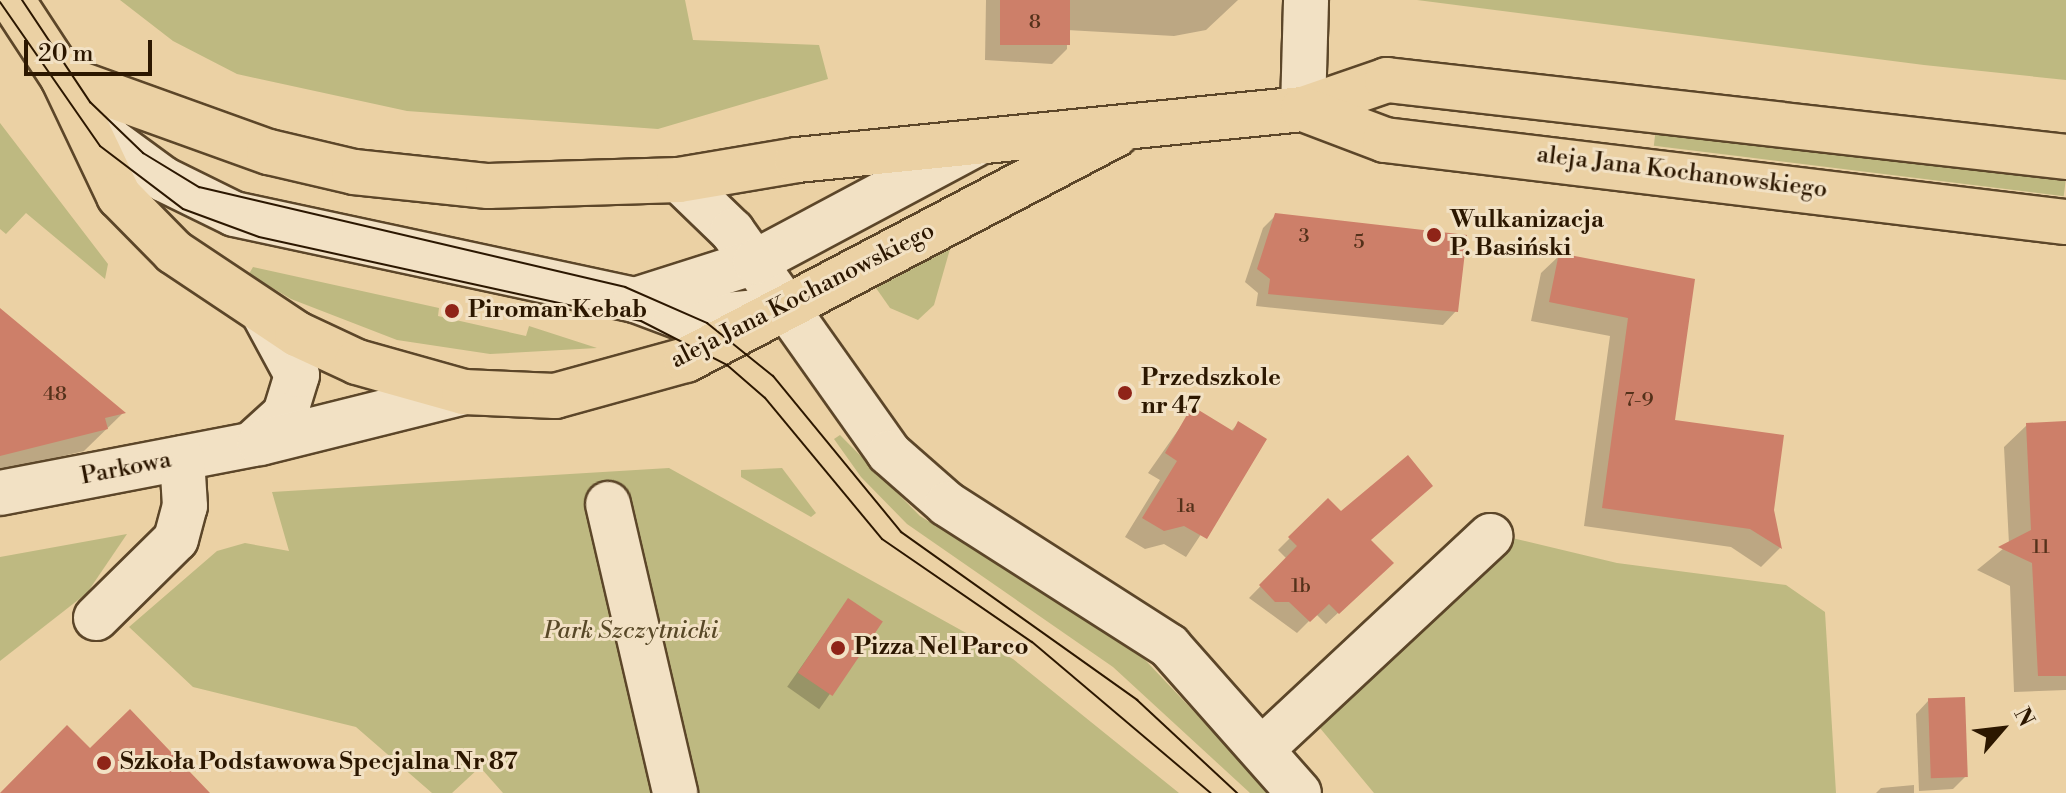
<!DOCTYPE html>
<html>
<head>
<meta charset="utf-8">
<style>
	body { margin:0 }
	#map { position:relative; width:2066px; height:793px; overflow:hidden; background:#ebd1a4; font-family:"Libre Bodoni",serif }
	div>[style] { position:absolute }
	.green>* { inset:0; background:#beb981; transform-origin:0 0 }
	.shadow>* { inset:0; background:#0003; transform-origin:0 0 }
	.building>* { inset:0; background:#cd7f69; transform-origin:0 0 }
	.roads { filter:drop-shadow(2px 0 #5c4629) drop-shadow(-2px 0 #5c4629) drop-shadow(0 2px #5c4629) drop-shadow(0 -2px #5c4629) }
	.minor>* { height:44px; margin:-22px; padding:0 22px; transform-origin:22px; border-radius:22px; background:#f2e1c4 }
	.major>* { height:44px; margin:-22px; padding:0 22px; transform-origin:22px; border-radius:22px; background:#ebd1a4 }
	.tram>* { height:2px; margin:-1px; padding:0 1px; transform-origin:1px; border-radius:1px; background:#2c1700 }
	.dots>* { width:22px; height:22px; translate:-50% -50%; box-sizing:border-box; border:4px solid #f2e1c4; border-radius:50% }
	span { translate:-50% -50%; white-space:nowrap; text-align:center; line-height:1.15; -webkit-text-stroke:6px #f2e1c4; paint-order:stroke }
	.number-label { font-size:20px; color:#54311a }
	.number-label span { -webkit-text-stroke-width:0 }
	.street-label { font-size:24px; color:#2c1700 }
	.poi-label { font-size:24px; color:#2c1700; font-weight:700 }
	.left { translate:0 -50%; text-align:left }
	.park-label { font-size:24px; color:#584827; font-style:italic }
	.north { position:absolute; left:1962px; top:689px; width:80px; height:80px; -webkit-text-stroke:6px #f2e1c4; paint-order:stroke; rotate:62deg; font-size:22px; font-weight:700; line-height:32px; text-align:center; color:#2c1700 }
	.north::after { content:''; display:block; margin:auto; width:28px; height:36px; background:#2c1700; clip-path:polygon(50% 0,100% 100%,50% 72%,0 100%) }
	.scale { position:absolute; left:24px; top:40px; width:128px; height:36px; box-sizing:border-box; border:4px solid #2c1700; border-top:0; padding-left:10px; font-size:24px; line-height:28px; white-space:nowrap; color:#2c1700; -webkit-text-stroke:6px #f2e1c4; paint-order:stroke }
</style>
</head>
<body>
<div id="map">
	<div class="green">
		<div style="clip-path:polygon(120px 0,685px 0,693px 40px,819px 45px,828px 79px,658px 129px,407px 111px,237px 74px,173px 41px)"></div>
		<div style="clip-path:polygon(1417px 0,2066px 0,2066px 80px,1924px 65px)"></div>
		<div style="clip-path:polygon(0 123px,108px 264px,105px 279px,26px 213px,6px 234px,0 229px)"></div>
		<div style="left:1656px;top:128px;width:413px;height:18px;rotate:7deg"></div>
		<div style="clip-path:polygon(950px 249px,934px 305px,918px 320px,890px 308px,876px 288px)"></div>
		<div style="clip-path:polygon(253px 267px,439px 308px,438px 316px,526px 336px,529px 326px,597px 348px,490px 354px,397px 340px,291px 299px,249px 274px)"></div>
		<div style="clip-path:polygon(840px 435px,920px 516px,1131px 645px,1271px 793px,1250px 793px,1113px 667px,907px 524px,861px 477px,834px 439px)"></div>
		<div style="clip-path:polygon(669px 468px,1013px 659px,1179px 793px,503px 793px,480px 767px,452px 793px,432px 793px,356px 727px,193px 687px,129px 627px,217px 551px,245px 543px,289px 551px,272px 492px)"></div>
		<div style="clip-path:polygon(782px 468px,816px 513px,811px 517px,741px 477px,741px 470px)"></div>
		<div style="clip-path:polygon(127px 534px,87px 593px,0 661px,0 557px)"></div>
		<div style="clip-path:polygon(1512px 538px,1617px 563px,1786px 585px,1825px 612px,1836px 793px,1374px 793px,1315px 722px)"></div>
	</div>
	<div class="shadow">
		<div style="clip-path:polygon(986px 0,1238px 0,1206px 30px,1174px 36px,1067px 30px,1067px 49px,1052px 64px,985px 60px)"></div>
		<div style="clip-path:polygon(1276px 215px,1456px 311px,1443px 325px,1256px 306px,1258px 293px,1245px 282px,1263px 228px)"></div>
		<div style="clip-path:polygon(1560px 255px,1693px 280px,1673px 422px,1772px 511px,1780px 548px,1761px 567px,1731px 547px,1584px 526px,1610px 336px,1531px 321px,1541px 273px)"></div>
		<div style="clip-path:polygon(0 311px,123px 413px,84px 451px,0 471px)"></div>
		<div style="clip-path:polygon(1193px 409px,1230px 432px,1238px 424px,1264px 439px,1186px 557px,1164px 544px,1145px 549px,1125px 537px,1160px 480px,1148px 473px)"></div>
		<div style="clip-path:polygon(2066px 423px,2066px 690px,2014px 692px,2010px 586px,1977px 570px,2009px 544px,2004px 447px,2027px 425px)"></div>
		<div style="clip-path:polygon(1328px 500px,1369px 541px,1380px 574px,1326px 624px,1316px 614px,1297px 633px,1249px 598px,1287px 559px,1278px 550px)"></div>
		<div style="left:848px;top:600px;width:39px;height:106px;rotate:35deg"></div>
		<div style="clip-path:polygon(1929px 700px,1966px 776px,1953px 789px,1919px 791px,1916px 714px)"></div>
		<div style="clip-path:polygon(1914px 785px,1914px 793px,1876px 793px,1881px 788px)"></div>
	</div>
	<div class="building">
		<div style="left:1000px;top:0;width:70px;height:45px"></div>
		<div style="clip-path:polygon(1275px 213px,1467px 235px,1458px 312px,1268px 294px,1270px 279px,1257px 269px)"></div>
		<div style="clip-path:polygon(1559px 253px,1695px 279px,1675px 420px,1784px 435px,1774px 510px,1782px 549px,1750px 529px,1602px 508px,1628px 318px,1549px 302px)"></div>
		<div style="clip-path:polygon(0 308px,126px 413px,105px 418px,108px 429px,0 456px)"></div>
		<div style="clip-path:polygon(1192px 406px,1233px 431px,1238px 421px,1267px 439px,1207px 539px,1184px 526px,1164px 531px,1142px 518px,1177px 461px,1165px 453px)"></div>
		<div style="clip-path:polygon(2066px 421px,2066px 676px,2038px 676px,2032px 563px,1998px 547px,2031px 530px,2026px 423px)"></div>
		<div style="clip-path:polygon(1408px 455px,1433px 486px,1371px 540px,1394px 563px,1339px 614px,1329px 604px,1310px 622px,1289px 602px,1275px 602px,1259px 585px,1297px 546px,1288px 537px,1328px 498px,1341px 511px)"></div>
		<div style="left:848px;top:598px;width:42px;height:90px;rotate:34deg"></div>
		<div style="left:1965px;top:697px;width:80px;height:37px;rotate:88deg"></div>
		<div style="clip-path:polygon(130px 709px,210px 793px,0 793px,67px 725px,90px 748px)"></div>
	</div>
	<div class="roads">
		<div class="minor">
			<div style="left:81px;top:103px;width:47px;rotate:51.9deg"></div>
			<div style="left:110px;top:140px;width:66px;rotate:36.3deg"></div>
			<div style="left:163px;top:179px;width:79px;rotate:26.2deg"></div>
			<div style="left:234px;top:214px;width:410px;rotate:12.1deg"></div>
			<div style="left:635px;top:300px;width:54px;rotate:20.4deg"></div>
			<div style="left:686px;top:319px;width:90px;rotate:-5.7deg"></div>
			<div style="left:1303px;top:109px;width:109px;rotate:-88.4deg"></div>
			<div style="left:679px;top:180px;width:74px;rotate:43.9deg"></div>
			<div style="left:732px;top:231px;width:272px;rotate:54.7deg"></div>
			<div style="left:889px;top:453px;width:77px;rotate:41.3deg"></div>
			<div style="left:947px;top:504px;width:264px;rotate:32.6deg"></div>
			<div style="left:1169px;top:646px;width:196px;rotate:48.5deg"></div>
			<div style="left:635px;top:300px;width:126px;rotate:-17.6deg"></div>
			<div style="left:755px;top:262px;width:248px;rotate:-28.1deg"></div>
			<div style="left:252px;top:444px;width:45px;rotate:-42.3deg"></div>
			<div style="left:285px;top:414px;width:41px;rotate:-72.9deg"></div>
			<div style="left:297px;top:375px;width:67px;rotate:-118.5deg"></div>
			<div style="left:0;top:493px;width:265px;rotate:-10.9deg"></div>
			<div style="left:260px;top:443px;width:210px;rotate:-14deg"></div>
			<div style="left:608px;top:504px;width:297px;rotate:76.9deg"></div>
			<div style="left:96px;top:618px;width:112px;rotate:-44.6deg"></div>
			<div style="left:176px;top:539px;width:34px;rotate:-75deg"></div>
			<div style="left:185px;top:506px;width:48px;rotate:-93.6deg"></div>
			<div style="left:1263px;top:748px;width:311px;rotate:-43deg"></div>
		</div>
		<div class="major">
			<div style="left:12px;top:0;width:93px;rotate:56.8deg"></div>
			<div style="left:63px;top:78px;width:131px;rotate:64.6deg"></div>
			<div style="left:119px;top:196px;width:78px;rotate:45.5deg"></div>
			<div style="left:174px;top:252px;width:148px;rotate:33.7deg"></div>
			<div style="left:297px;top:334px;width:66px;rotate:25deg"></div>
			<div style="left:357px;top:362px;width:111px;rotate:15.7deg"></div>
			<div style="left:464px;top:392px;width:91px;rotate:2.5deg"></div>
			<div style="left:555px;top:396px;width:136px;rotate:-15.4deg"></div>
			<div style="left:686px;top:360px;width:486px;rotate:-27.7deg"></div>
			<div style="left:63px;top:78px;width:219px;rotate:19.8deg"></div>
			<div style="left:269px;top:152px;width:87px;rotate:13.2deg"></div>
			<div style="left:354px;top:172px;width:135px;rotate:6deg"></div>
			<div style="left:488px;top:186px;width:191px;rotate:-1.8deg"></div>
			<div style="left:679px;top:180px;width:120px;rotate:-9.6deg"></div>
			<div style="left:797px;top:160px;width:509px;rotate:-5.76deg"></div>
			<div style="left:1303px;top:109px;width:89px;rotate:-19deg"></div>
			<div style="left:1387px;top:80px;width:683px;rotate:6.47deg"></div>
			<div style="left:1303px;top:109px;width:88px;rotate:20.7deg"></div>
			<div style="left:1385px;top:140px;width:686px;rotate:6.87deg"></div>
		</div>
	</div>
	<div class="tram">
		<div style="left:22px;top:0;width:123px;rotate:56.3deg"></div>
		<div style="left:90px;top:102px;width:74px;rotate:43.9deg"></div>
		<div style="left:143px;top:153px;width:66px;rotate:31.3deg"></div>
		<div style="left:199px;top:187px;width:438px;rotate:13.2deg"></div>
		<div style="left:625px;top:287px;width:90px;rotate:23.7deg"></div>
		<div style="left:707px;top:323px;width:85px;rotate:38.8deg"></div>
		<div style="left:773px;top:376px;width:202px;rotate:50.6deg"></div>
		<div style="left:901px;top:532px;width:290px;rotate:35.4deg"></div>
		<div style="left:1137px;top:700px;width:137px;rotate:42.9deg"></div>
		<div style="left:0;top:2px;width:175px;rotate:55.2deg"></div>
		<div style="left:100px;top:146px;width:104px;rotate:37.2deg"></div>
		<div style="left:183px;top:209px;width:81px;rotate:20.2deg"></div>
		<div style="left:259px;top:237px;width:391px;rotate:12.4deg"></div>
		<div style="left:641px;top:321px;width:97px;rotate:27.1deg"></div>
		<div style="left:727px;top:365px;width:50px;rotate:41deg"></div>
		<div style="left:765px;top:398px;width:183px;rotate:50.3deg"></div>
		<div style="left:882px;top:539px;width:182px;rotate:34.5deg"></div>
		<div style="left:1032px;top:642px;width:234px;rotate:40.2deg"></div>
	</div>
	<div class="dots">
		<div style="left:1434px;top:235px;background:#8f2418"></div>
		<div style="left:452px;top:311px;background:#8f2418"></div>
		<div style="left:1125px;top:393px;background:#8f2418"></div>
		<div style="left:838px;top:648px;background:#8f2418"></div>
		<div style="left:104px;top:763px;background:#8f2418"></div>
	</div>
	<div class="number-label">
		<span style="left:1035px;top:22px">8</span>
		<span style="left:1304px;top:236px">3</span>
		<span style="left:1359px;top:242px">5</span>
		<span style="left:55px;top:394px">48</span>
		<span style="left:1639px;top:400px">7-9</span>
		<span style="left:1186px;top:506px">1a</span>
		<span style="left:2041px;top:547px">11</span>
		<span style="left:1301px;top:586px">1b</span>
	</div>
	<div class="street-label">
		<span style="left:1682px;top:173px;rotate:7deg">aleja Jana Kochanowskiego</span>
		<span style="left:803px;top:296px;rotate:-27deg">aleja Jana Kochanowskiego</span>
		<span style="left:126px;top:469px;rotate:-11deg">Parkowa</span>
	</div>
	<div class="poi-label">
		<span class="left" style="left:1450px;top:235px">Wulkanizacja<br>P. Basiński</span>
		<span class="left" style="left:468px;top:311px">Piroman Kebab</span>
		<span class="left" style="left:1141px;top:393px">Przedszkole<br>nr 47</span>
		<span class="left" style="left:854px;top:648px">Pizza Nel Parco</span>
		<span class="left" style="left:120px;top:763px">Szkoła Podstawowa Specjalna Nr 87</span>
	</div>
	<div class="park-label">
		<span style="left:631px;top:632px">Park Szczytnicki</span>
	</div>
	<div class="north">N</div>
	<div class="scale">20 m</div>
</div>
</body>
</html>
